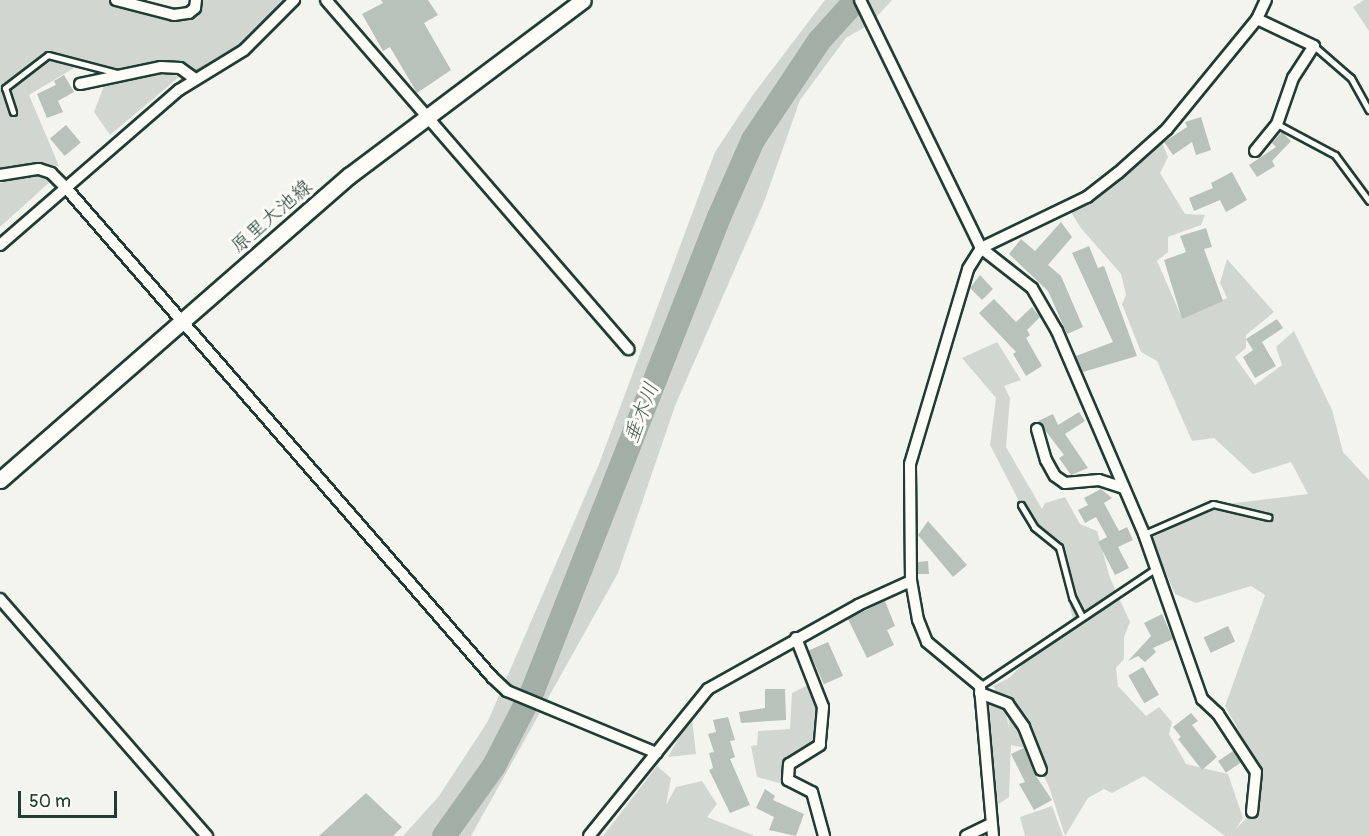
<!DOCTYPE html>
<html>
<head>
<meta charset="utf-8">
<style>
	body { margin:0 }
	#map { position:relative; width:1369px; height:836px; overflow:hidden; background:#f4f4ef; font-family:Pangolin,"Klee One",sans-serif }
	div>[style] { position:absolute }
	.green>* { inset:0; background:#d1d6d1 }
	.stream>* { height:4px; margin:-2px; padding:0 2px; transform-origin:2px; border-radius:2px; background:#a3aea7 }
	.river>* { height:24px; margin:-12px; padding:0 12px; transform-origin:12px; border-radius:12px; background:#a3aea7 }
	.building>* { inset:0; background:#b9c1bb; transform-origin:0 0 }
	.roads { filter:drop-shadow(2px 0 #1f3d34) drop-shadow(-2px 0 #1f3d34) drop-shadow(0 2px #1f3d34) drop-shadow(0 -2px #1f3d34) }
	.service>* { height:5px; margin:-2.5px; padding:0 2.5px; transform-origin:2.5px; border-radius:2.5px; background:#fdfcf7 }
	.minor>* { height:10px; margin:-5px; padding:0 5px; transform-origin:5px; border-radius:5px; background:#fdfcf7 }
	.secondary>* { height:15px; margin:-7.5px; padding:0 7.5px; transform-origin:7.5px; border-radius:7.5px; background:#fdfcf7 }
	span { translate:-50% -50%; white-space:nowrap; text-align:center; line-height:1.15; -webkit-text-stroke:6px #fdfcf7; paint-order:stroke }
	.street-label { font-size:20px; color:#1f3d34 }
	.water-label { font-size:21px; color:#475f56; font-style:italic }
	.scale { position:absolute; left:18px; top:791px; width:99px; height:27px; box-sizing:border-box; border:3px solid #1f3d34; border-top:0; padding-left:8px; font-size:18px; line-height:21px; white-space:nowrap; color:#1f3d34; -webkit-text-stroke:4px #fdfcf7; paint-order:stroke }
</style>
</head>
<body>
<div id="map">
	<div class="green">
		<div style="clip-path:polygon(0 0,106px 0,189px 13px,195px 0,294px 0,244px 50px,196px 75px,180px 68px,100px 80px,93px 72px,66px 58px,74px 68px,29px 95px,59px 166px,36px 165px,0 179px)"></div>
		<div style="clip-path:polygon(825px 0,892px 0,870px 24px,846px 38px,800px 100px,764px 202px,675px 406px,618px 573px,471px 836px,403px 836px,439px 796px,488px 721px,599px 464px,715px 152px,752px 96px)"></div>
		<div style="clip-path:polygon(1364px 0,1369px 0,1369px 31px,1353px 7px)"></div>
		<div style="clip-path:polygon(166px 72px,179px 77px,110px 135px,94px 112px,105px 83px)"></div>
		<div style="clip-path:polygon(1161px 140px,1168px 157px,1160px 173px,1185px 214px,1205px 215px,1201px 225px,1168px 237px,1168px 252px,1157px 261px,1182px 318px,1227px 298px,1220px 283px,1227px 259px,1274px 312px,1246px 335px,1246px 348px,1235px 357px,1255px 385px,1282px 365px,1276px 347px,1294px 331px,1332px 410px,1343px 452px,1369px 480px,1369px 836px,1225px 836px,1144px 776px,1112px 793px,1104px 789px,1088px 798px,1065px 836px,1049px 787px,1031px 749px,1011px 745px,1009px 797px,989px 810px,987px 702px,990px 697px,1005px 707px,1009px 729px,1008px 709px,993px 686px,1009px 678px,1041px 647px,1075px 628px,1059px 558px,1020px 503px,990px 445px,996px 398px,962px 358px,997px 342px,1021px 380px,1004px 386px,1010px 398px,1006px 447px,1042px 509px,1045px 503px,1065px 497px,1080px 524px,1097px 531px,1110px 578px,1130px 622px,1124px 637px,1124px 659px,1116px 668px,1118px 686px,1146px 716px,1159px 707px,1172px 722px,1169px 734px,1186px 764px,1228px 774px,1243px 818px,1235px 830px,1252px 812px,1261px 770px,1225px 706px,1265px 595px,1251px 586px,1196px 603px,1175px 594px,1151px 538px,1219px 505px,1308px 494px,1291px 462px,1253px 474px,1214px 438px,1192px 441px,1157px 361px,1141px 352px,1122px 304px,1126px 295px,1121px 274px,1080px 227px,1070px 210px,1127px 173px)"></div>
		<div style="clip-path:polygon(38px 174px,51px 181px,0 227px,0 183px)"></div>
		<div style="clip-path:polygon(808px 685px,818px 713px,820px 745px,786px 761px,783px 784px,757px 777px,751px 746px,757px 745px,758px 731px,790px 729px,792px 693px)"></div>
		<div style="clip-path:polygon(692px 718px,696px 754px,668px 757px,683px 730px)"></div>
		<div style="clip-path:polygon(657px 766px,671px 778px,666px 805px,676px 787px,702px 781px,717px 804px,707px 817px,755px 836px,603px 836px)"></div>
		<div style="clip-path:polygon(1052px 806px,1063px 836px,1025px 836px,1020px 817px)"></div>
	</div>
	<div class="stream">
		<div style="left:263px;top:23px;width:33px;rotate:-45deg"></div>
		<div style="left:195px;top:72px;width:30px;rotate:-28deg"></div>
		<div style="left:108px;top:145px;width:103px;rotate:-41.1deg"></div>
		<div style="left:0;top:237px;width:20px;rotate:-37deg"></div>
	</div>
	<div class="river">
		<div style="left:444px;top:836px;width:86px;rotate:-54.5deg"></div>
		<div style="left:494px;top:766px;width:85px;rotate:-62.8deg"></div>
		<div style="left:533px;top:690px;width:508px;rotate:-68.53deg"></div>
		<div style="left:719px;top:217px;width:84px;rotate:-66.2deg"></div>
		<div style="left:753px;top:140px;width:119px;rotate:-56.3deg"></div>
		<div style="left:819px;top:41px;width:55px;rotate:-47.9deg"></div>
	</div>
	<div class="building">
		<div style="clip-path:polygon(381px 0,428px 0,438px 15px,424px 23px,451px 70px,417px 93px,390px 47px,383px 51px,362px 14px,383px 3px)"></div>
		<div style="clip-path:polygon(64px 75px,74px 92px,58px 101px,63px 112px,47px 118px,37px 94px,56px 85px,54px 81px)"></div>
		<div style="clip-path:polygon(1201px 117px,1211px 150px,1196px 155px,1192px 142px,1173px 155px,1164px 142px,1187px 127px,1185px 122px)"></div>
		<div style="left:66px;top:125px;width:23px;height:21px;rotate:50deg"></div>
		<div style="clip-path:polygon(1282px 132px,1291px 141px,1272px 161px,1275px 166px,1257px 177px,1249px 165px,1276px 147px,1272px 143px)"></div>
		<div style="clip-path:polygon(1232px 172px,1247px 200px,1226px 212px,1220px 200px,1194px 211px,1189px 198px,1213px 188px,1211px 183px)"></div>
		<div style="clip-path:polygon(1061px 222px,1072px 237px,1048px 265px,1061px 276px,1083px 327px,1067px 334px,1048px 291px,1009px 254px,1021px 239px,1035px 251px)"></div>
		<div style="clip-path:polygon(1206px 228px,1212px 247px,1204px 249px,1223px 301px,1182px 319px,1164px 260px,1186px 252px,1180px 236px)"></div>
		<div style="clip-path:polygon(1089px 246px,1098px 268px,1104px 266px,1137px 356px,1083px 372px,1076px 356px,1113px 342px,1072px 253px)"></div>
		<div style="clip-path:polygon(980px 275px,993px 289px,982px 300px,970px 288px)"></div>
		<div style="clip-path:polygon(994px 299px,1016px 322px,1032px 307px,1040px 317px,1027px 330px,1030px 335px,1026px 338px,1042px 366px,1026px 376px,1013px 354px,1016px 352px,979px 313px)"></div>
		<div style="clip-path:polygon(1277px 319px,1283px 328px,1262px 342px,1276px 366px,1255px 378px,1243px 357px,1253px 350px,1246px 339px)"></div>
		<div style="clip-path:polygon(1079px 412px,1085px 421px,1065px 434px,1088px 468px,1071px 475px,1059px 458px,1064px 455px,1038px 421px,1053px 414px,1058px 425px)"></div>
		<div style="clip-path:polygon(1101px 489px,1112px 498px,1104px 503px,1119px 531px,1127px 527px,1133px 540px,1118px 547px,1129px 568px,1115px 575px,1098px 542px,1107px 537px,1096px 517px,1085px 523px,1078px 510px,1088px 505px,1084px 498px)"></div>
		<div style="clip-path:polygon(928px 521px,967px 565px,953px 577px,918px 535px)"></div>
		<div style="clip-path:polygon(928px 561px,929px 574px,918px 574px,918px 562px)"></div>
		<div style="clip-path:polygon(885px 601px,895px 626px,887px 630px,894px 645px,867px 658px,848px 619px)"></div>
		<div style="clip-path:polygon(1162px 614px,1173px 639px,1153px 648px,1156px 652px,1145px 662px,1138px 656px,1128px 661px,1151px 636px,1144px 623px)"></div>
		<div style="left:1228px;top:626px;width:17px;height:27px;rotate:65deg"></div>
		<div style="left:828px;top:642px;width:37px;height:21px;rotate:66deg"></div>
		<div style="left:1143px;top:667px;width:32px;height:17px;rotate:60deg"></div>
		<div style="clip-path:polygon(765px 689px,785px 689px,786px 720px,741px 723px,739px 712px,765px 708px)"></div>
		<div style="clip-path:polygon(1191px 713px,1198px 721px,1192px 725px,1217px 757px,1202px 770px,1178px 739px,1181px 737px,1173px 727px)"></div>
		<div style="clip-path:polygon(728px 717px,735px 740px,730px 741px,735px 757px,730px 759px,750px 805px,730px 813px,709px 770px,713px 768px,709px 753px,714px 752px,708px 734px,716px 732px,713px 720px)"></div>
		<div style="clip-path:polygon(1024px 748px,1034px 773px,1052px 800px,1034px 810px,1019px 784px,1025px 782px,1011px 754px)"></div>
		<div style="left:1233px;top:751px;width:14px;height:18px;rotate:56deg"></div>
		<div style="clip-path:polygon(765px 789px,775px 796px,773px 800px,804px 814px,796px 836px,769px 830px,774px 817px,756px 808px)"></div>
		<div style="clip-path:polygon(366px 793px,402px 827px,393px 836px,319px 836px)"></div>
	</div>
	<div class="roads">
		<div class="service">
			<div style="left:1314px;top:46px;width:49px;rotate:40.9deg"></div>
			<div style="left:1351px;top:78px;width:37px;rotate:61deg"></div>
			<div style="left:13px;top:112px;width:25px;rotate:-108deg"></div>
			<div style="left:5px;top:88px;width:54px;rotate:-37.5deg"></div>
			<div style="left:48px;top:55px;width:71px;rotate:14.6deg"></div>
			<div style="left:1277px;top:124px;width:66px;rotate:28.1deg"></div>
			<div style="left:1335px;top:155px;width:57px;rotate:53.5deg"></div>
			<div style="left:1021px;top:505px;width:26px;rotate:59deg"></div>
			<div style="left:1034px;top:527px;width:32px;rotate:39deg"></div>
			<div style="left:1059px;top:547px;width:52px;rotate:75.4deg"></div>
			<div style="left:1072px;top:597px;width:22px;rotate:63deg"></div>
			<div style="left:1144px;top:534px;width:75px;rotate:-23.5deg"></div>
			<div style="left:1213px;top:504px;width:57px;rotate:13.3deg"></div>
			<div style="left:980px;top:686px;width:211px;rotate:-33.8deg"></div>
		</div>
		<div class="minor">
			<div style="left:116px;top:0;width:60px;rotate:14.5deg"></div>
			<div style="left:174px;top:15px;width:15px;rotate:-8deg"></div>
			<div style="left:189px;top:13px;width:8px;rotate:-40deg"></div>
			<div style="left:195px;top:8px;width:8px;rotate:-83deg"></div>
			<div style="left:326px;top:0;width:462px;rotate:49.1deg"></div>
			<div style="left:860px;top:0;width:276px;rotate:64deg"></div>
			<div style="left:981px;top:248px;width:65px;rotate:38.1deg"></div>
			<div style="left:1032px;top:288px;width:50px;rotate:59.8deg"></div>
			<div style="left:1057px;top:331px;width:221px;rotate:66.8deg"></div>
			<div style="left:1144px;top:534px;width:175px;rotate:70.6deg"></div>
			<div style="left:1202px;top:699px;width:22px;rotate:43deg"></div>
			<div style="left:1218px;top:714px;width:69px;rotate:56.8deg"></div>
			<div style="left:1256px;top:772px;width:40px;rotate:95.7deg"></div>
			<div style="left:80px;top:84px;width:83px;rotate:-11.9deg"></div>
			<div style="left:161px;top:67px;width:19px;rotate:3deg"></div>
			<div style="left:180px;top:68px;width:19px;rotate:36deg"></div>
			<div style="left:1255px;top:151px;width:35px;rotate:-51deg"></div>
			<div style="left:1277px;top:124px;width:49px;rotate:-70.8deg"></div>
			<div style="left:1293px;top:78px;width:38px;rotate:-57deg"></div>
			<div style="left:1314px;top:46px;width:63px;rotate:-154.7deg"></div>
			<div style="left:0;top:175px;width:39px;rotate:-9deg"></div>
			<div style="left:39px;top:169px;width:13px;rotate:18deg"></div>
			<div style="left:51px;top:173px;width:21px;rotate:45deg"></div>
			<div style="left:66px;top:188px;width:649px;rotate:48.94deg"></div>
			<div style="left:492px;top:677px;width:21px;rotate:43deg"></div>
			<div style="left:507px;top:691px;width:162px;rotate:22.5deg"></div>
			<div style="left:0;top:245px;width:237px;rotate:-40.9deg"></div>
			<div style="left:179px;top:90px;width:76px;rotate:-31.6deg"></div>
			<div style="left:244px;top:50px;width:71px;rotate:-45deg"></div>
			<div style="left:1037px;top:429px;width:32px;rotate:74deg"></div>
			<div style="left:1046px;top:460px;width:18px;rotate:61deg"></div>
			<div style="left:1055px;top:476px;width:12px;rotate:35deg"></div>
			<div style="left:1065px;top:483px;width:34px;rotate:-5deg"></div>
			<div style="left:1099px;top:480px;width:26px;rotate:18deg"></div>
			<div style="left:0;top:599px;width:315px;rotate:48.9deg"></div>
			<div style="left:796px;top:638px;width:74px;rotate:68.6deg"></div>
			<div style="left:823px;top:707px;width:38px;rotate:95deg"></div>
			<div style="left:820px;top:745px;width:36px;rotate:148deg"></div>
			<div style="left:789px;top:764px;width:16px;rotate:94deg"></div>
			<div style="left:788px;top:780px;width:27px;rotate:27deg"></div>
			<div style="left:812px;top:792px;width:46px;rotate:74.7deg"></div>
			<div style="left:980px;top:693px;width:30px;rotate:21deg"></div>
			<div style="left:1008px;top:704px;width:28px;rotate:55deg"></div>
			<div style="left:1024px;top:727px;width:46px;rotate:68.4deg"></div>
			<div style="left:589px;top:836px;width:189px;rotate:-51deg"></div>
			<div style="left:708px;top:689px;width:172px;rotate:-29.2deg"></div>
			<div style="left:858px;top:605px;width:58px;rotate:-24.4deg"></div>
			<div style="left:966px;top:836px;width:28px;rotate:-26deg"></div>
			<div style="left:993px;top:836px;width:151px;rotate:-95deg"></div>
			<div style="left:980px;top:686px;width:69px;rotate:-140.3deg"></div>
			<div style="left:927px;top:642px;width:24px;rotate:-112deg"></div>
			<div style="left:918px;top:620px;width:40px;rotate:-100deg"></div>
			<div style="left:911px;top:581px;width:117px;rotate:-90.5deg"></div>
			<div style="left:910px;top:464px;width:203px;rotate:-73.4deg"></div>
			<div style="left:968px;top:269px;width:25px;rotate:-58deg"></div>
			<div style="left:981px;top:248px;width:118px;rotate:-25.7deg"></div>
			<div style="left:1087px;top:197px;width:39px;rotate:-38deg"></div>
			<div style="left:1118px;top:173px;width:66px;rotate:-41.9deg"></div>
			<div style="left:1167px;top:129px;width:142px;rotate:-50.7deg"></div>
			<div style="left:1257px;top:19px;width:21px;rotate:-65deg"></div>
		</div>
		<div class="secondary">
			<div style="left:0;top:480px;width:464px;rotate:-41.1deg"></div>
			<div style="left:350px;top:175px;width:291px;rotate:-36.9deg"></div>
		</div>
	</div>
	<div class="street-label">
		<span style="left:271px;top:216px;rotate:-41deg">原里大池線</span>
	</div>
	<div class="water-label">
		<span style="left:642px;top:413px;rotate:-69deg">垂木川</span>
	</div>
	<div class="scale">50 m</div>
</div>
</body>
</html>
